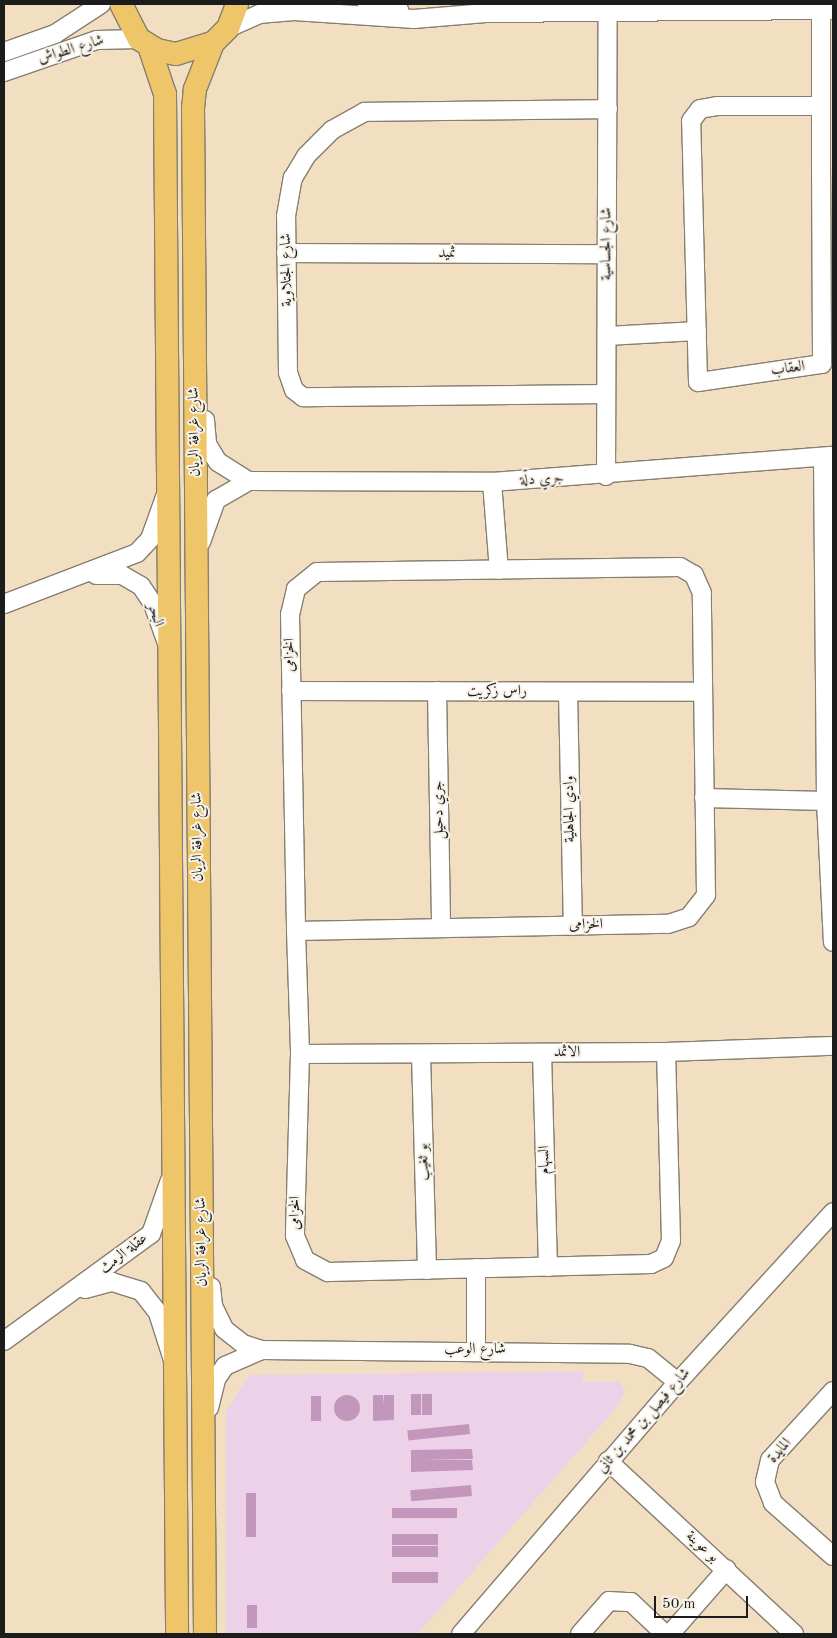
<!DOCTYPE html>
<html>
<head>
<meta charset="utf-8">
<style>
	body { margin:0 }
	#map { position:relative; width:837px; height:1638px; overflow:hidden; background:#f2dfc2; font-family:"Old Standard TT",Amiri,serif }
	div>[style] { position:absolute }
	.built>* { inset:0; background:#edd1e9 }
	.building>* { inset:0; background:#c397bb; transform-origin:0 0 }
	.round { border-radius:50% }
	.roads { filter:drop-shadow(1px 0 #877e6f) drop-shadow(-1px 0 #877e6f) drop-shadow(0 1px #877e6f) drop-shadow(0 -1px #877e6f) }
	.minor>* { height:18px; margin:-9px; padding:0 9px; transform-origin:9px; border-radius:9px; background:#fff }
	.major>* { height:22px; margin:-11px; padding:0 11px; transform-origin:11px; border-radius:11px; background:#eec569 }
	span { translate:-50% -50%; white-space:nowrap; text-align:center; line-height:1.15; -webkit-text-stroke:4px #f7f3e8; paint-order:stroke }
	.street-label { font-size:15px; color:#1c1c1c }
	.frame { position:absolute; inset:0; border:5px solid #1c1c1c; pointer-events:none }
	.scale { position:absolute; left:654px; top:1596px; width:94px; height:22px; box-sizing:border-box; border:2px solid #1c1c1c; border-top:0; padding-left:6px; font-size:15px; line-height:18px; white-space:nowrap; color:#1c1c1c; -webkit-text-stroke:4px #f7f3e8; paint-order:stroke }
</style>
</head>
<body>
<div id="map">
	<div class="built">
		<div style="clip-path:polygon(583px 1371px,583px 1382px,619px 1381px,625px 1391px,618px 1406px,418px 1634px,226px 1634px,226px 1412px,249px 1375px)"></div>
	</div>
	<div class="building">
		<div style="left:411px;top:1394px;width:10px;height:21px"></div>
		<div style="left:422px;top:1394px;width:10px;height:21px"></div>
		<div style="clip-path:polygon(373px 1395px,383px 1395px,384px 1404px,384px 1395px,394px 1395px,394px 1420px,373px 1421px)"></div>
		<div class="round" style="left:334px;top:1395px;width:26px;height:26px"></div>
		<div style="left:311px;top:1396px;width:10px;height:25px"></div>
		<div style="left:469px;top:1424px;width:10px;height:62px;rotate:84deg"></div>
		<div style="clip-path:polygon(472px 1449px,473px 1459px,420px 1460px,472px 1460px,473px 1470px,411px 1472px,411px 1450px)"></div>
		<div style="left:471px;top:1485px;width:11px;height:61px;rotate:85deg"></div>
		<div style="left:246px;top:1493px;width:10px;height:44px"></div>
		<div style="left:392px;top:1508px;width:65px;height:10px"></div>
		<div style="left:392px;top:1534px;width:46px;height:11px"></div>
		<div style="left:392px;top:1546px;width:46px;height:11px"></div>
		<div style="left:392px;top:1572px;width:46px;height:11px"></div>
		<div style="left:247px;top:1605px;width:10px;height:23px"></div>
	</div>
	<div class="roads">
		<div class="minor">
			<div style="left:367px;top:4px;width:33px;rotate:11deg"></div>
			<div style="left:821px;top:10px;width:154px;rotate:90deg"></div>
			<div style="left:821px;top:164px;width:200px;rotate:89.7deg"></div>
			<div style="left:822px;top:364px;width:125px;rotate:171.7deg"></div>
			<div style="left:698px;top:382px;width:261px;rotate:-91.5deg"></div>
			<div style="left:691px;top:121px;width:15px;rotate:-53deg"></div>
			<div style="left:700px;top:109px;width:17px;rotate:-10deg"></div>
			<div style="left:717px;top:106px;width:104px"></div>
			<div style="left:228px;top:28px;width:34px;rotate:-24deg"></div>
			<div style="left:259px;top:14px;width:35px;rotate:-5deg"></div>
			<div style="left:294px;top:11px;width:120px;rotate:3.8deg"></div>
			<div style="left:414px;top:19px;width:72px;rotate:-4.8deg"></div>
			<div style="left:486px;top:13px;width:347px;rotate:-0.5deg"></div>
			<div style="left:4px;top:52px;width:54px;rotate:-19.4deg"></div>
			<div style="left:55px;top:34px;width:55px;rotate:-33.1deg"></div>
			<div style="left:4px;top:72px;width:98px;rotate:-19deg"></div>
			<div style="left:97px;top:40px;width:42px;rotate:-1.4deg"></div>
			<div style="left:286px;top:253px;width:321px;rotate:0.2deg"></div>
			<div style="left:607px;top:336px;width:90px;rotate:-3.2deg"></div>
			<div style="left:606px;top:394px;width:303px;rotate:179.4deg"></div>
			<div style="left:303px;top:397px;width:11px;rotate:-142deg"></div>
			<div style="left:294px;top:390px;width:18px;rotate:-109deg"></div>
			<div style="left:288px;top:373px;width:157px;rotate:-90.7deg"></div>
			<div style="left:286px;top:216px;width:39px;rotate:-80deg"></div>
			<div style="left:293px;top:178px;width:26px;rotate:-59deg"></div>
			<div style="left:306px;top:156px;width:37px;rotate:-45deg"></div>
			<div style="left:332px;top:130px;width:37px;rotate:-29deg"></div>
			<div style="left:364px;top:112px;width:244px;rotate:-0.7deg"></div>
			<div style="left:205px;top:420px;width:24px;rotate:85deg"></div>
			<div style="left:207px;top:444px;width:21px;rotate:59deg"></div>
			<div style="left:218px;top:462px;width:36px;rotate:32deg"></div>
			<div style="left:823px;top:457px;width:344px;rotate:89.5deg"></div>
			<div style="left:826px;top:801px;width:141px;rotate:87.2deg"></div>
			<div style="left:606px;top:476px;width:465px;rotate:-89.8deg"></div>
			<div style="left:492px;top:482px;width:88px;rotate:85.5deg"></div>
			<div style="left:201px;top:542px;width:45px;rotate:-70.3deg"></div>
			<div style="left:216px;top:500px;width:38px;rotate:-30deg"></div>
			<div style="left:249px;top:481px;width:243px;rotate:0.2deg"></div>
			<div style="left:492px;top:482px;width:342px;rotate:-4.4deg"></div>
			<div style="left:96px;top:575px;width:26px"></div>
			<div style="left:122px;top:575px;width:22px;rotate:30deg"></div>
			<div style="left:141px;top:586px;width:22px;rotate:56deg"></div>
			<div style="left:153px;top:604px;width:45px;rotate:70.3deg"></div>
			<div style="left:4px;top:604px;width:142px;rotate:-21deg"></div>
			<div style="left:137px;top:553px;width:19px;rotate:-47deg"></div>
			<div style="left:150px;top:539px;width:45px;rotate:-70.3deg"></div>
			<div style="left:291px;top:691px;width:412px;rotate:0.1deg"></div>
			<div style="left:437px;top:691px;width:237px;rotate:89deg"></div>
			<div style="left:568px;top:692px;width:234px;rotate:88.8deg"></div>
			<div style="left:704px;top:798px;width:122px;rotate:1.4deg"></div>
			<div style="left:296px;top:931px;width:372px;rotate:-1.1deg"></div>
			<div style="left:668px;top:924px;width:22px;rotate:-18deg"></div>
			<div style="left:689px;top:917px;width:28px;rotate:-52deg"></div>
			<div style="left:706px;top:895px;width:302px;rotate:-90.8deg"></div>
			<div style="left:702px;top:593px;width:20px;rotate:-114deg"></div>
			<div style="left:694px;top:575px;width:16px;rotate:-150deg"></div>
			<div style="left:680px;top:567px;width:363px;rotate:179.2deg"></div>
			<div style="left:317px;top:572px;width:27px;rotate:141deg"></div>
			<div style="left:296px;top:589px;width:26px;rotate:103deg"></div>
			<div style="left:290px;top:614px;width:317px;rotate:88.9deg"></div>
			<div style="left:296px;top:931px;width:123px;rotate:88.1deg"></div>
			<div style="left:300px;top:1054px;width:182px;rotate:91.6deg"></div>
			<div style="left:295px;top:1236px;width:26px;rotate:67deg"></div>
			<div style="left:305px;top:1260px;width:26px;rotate:28deg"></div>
			<div style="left:328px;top:1272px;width:323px;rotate:-1.4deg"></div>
			<div style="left:651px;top:1264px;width:14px;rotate:-25deg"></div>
			<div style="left:664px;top:1258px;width:18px;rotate:-68deg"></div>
			<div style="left:671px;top:1241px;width:189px;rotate:-91.5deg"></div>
			<div style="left:542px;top:1053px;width:214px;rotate:88.4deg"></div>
			<div style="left:300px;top:1054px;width:366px;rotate:-0.3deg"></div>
			<div style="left:666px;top:1052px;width:167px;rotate:-2.1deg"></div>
			<div style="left:421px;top:1054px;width:216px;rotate:88.4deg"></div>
			<div style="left:476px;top:1268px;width:82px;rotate:90deg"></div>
			<div style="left:211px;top:1287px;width:19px;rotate:84deg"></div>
			<div style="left:213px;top:1306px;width:25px;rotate:64deg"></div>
			<div style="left:224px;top:1329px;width:24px;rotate:38deg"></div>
			<div style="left:243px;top:1344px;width:20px;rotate:18deg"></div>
			<div style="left:85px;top:1289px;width:28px;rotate:-15deg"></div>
			<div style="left:112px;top:1282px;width:30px;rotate:17deg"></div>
			<div style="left:141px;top:1291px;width:28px;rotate:52deg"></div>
			<div style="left:158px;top:1313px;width:49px;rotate:72.3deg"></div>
			<div style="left:4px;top:1341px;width:182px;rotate:-36.1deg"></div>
			<div style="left:151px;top:1234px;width:57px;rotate:-70.6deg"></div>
			<div style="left:833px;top:1391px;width:93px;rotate:132.4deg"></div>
			<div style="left:770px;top:1460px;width:23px;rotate:103deg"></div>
			<div style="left:765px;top:1482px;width:22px;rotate:69deg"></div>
			<div style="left:773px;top:1503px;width:80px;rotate:41.5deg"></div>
			<div style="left:209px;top:1408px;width:30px;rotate:-76deg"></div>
			<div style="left:216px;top:1379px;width:16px;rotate:-55deg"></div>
			<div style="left:225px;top:1366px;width:40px;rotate:-23.4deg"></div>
			<div style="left:262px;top:1350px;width:368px;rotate:0.6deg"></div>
			<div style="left:630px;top:1354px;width:18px;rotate:13deg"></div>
			<div style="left:648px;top:1358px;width:38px;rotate:39deg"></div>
			<div style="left:608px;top:1461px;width:254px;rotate:42.9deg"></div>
			<div style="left:461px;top:1634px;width:333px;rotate:-49.3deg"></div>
			<div style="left:678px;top:1382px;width:230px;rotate:-47.6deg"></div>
			<div style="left:580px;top:1634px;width:44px;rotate:-48.7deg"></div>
			<div style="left:609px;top:1601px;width:22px;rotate:3deg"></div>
			<div style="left:631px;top:1602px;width:47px;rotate:43.3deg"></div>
			<div style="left:670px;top:1634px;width:86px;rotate:-48.8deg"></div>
		</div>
		<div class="major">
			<div style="left:121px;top:4px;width:39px;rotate:63deg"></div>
			<div style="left:139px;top:39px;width:21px;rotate:31deg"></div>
			<div style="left:157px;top:50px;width:19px;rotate:12deg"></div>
			<div style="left:176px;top:54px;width:39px;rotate:-17deg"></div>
			<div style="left:213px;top:43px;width:21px;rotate:-45deg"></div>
			<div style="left:228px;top:28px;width:26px;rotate:-69deg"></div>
			<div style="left:149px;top:46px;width:51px;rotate:71.6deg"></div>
			<div style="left:165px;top:94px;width:1540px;rotate:89.55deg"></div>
			<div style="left:205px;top:1634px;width:1526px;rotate:-90.45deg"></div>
			<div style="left:193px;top:108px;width:19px;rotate:-84deg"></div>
			<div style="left:195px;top:89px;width:49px;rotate:-68.6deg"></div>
		</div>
	</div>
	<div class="street-label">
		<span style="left:71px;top:50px;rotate:-17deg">شارع الطواش</span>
		<span style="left:607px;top:244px;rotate:-90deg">شارع الجساسية</span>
		<span style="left:447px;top:254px">ثميد</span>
		<span style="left:287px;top:270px;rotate:-91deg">شارع الجتلاوية</span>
		<span style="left:788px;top:369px;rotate:-8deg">العقاب</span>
		<span style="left:195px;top:432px;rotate:-91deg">شارع غرافة الريان</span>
		<span style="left:542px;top:480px;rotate:-3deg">جري دلّة</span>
		<span style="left:155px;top:615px;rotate:73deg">البحر</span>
		<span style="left:290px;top:655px;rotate:-91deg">الخزامى</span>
		<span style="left:497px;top:692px">راس زكريت</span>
		<span style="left:570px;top:809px;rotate:-91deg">وادي الجاهلية</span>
		<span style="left:439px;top:810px;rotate:-91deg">جري دحيل</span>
		<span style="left:198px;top:837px;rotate:-91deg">شارع غرافة الريان</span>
		<span style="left:586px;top:925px;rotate:-1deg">الخزامى</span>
		<span style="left:567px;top:1053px">الاثمد</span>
		<span style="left:545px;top:1160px;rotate:-91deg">السهام</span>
		<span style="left:424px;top:1162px;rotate:-92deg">بو ثغيب</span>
		<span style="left:296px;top:1213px;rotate:-90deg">الخزامى</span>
		<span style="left:202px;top:1242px;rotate:-91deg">شارع غرافة الريان</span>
		<span style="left:124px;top:1254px;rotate:-38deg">عقلة الرمث</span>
		<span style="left:475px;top:1350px">شارع الوعب</span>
		<span style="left:644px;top:1421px;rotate:-49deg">شارع فيصل بن محمد بن ثاني</span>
		<span style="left:780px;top:1451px;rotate:-50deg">المايدة</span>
		<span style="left:702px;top:1547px;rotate:42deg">بو عوينة</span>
	</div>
	<div class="frame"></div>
	<div class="scale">50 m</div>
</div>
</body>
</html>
